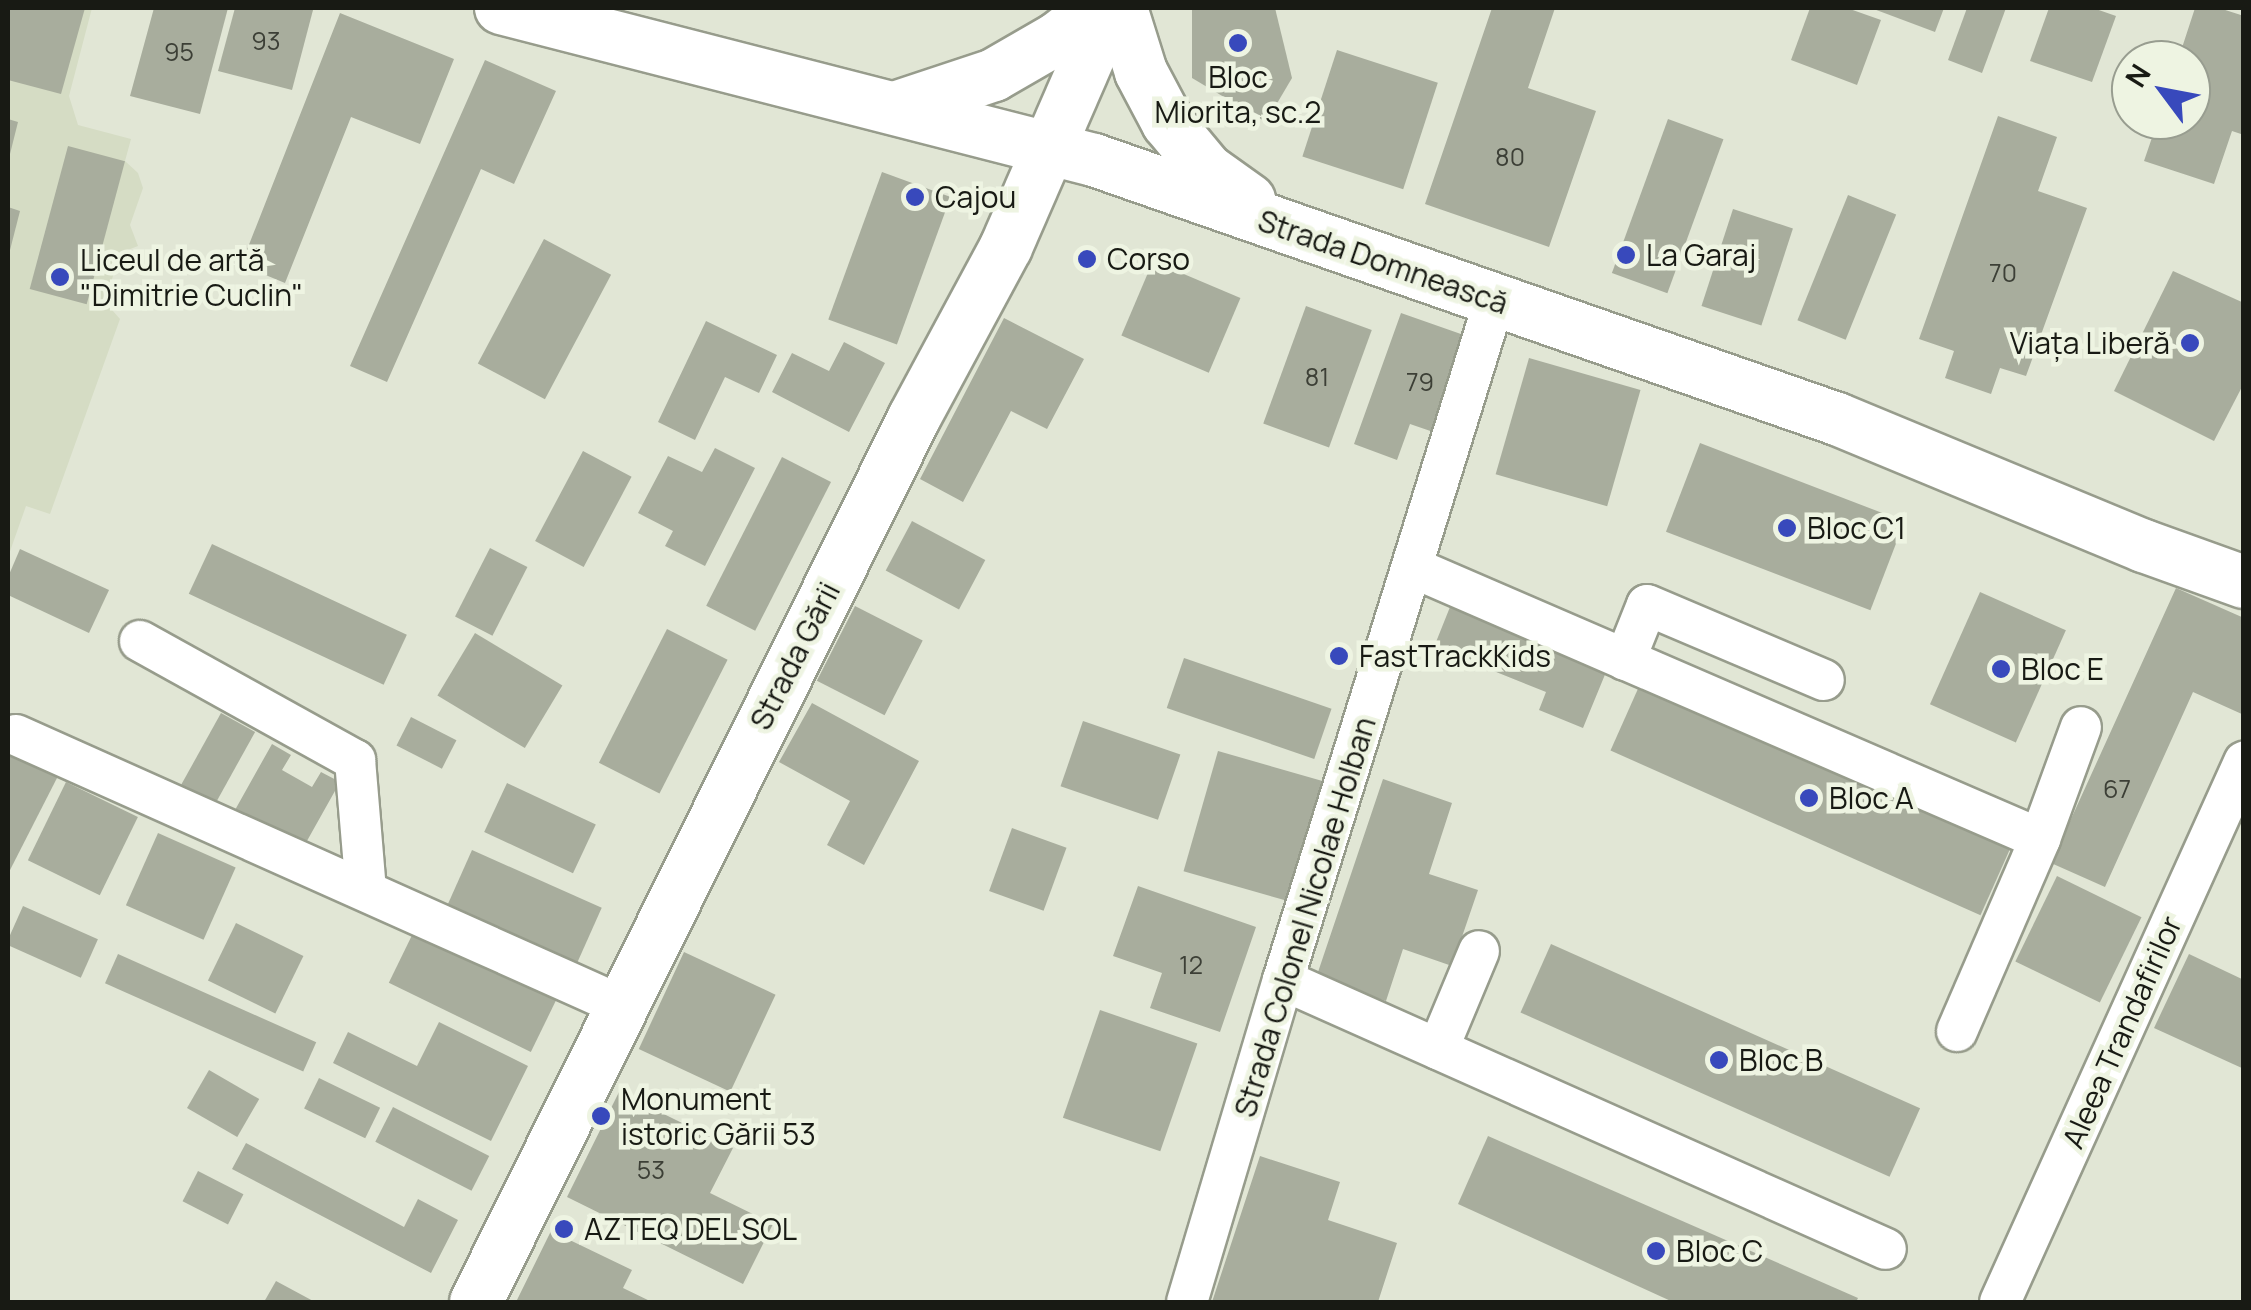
<!DOCTYPE html>
<html>
<head>
<meta charset="utf-8">
<style>
	body { margin:0 }
	#map { position:relative; width:2251px; height:1310px; overflow:hidden; background:#e1e6d5; font-family:Manrope,sans-serif }
	div>[style] { position:absolute }
	.built>* { inset:0; background:#d5dcc4 }
	.building>* { inset:0; background:#a8ad9d; transform-origin:0 0 }
	.roads { filter:drop-shadow(2px 0 #979c8c) drop-shadow(-2px 0 #979c8c) drop-shadow(0 2px #979c8c) drop-shadow(0 -2px #979c8c) }
	.minor>* { height:40px; margin:-20px; padding:0 20px; transform-origin:20px; border-radius:20px; background:#fff }
	.major>* { height:52px; margin:-26px; padding:0 26px; transform-origin:26px; border-radius:26px; background:#fff }
	.dots>* { width:28px; height:28px; translate:-50% -50%; box-sizing:border-box; border:5px solid #eef4e2; border-radius:50% }
	span { translate:-50% -50%; white-space:nowrap; text-align:center; line-height:1.15; -webkit-text-stroke:9px #eef4e2; paint-order:stroke }
	.number-label { font-size:25px; color:#3c3f36 }
	.number-label span { -webkit-text-stroke-width:0 }
	.poi-label { font-size:30px; color:#181a14 }
	.left { translate:0 -50%; text-align:left }
	.right { translate:-100% -50%; text-align:right }
	.street-label { font-size:30px; color:#181a14 }
	.frame { position:absolute; inset:0; border:10px solid #181a14; pointer-events:none }
	.north { position:absolute; left:2111px; top:40px; width:100px; height:100px; box-sizing:border-box; background:#eef4e2; border:2px solid #989d90; border-radius:50%; rotate:302deg; font-size:28px; font-weight:700; line-height:40px; text-align:center; color:#181a14 }
	.north::after { content:''; display:block; margin:auto; width:35px; height:45px; background:#3849bc; clip-path:polygon(50% 0,100% 100%,50% 72%,0 100%) }
</style>
</head>
<body>
<div id="map">
	<div class="built">
		<div style="clip-path:polygon(8px 8px,92px 8px,69px 96px,78px 125px,131px 139px,125px 161px,138px 173px,143px 188px,130px 225px,138px 246px,120px 253px,105px 302px,120px 319px,50px 514px,26px 506px,8px 557px)"></div>
	</div>
	<div class="building">
		<div style="clip-path:polygon(8px 8px,85px 8px,61px 94px,8px 80px)"></div>
		<div style="clip-path:polygon(154px 8px,228px 8px,200px 114px,130px 96px)"></div>
		<div style="clip-path:polygon(235px 8px,313px 10px,292px 90px,218px 71px)"></div>
		<div style="clip-path:polygon(1192px 8px,1275px 8px,1292px 78px,1266px 122px,1192px 78px)"></div>
		<div style="clip-path:polygon(1492px 8px,1555px 8px,1528px 88px,1596px 111px,1549px 247px,1425px 204px)"></div>
		<div style="clip-path:polygon(1810px 8px,1847px 8px,1881px 20px,1857px 85px,1791px 60px)"></div>
		<div style="clip-path:polygon(1871px 8px,1944px 8px,1935px 32px)"></div>
		<div style="clip-path:polygon(1967px 8px,2006px 8px,1982px 73px,1948px 60px)"></div>
		<div style="clip-path:polygon(2049px 8px,2093px 8px,2116px 16px,2092px 82px,2030px 61px)"></div>
		<div style="clip-path:polygon(2195px 8px,2219px 8px,2244px 16px,2244px 135px,2232px 131px,2214px 184px,2144px 161px,2158px 120px,2191px 120px,2191px 60px,2178px 60px)"></div>
		<div style="clip-path:polygon(340px 13px,454px 59px,420px 144px,351px 117px,285px 283px,241px 265px)"></div>
		<div style="left:1337px;top:50px;width:106px;height:112px;rotate:18deg"></div>
		<div style="clip-path:polygon(485px 60px,556px 91px,514px 184px,481px 169px,387px 382px,350px 366px)"></div>
		<div style="clip-path:polygon(1998px 116px,2057px 137px,2038px 191px,2087px 208px,2026px 376px,2000px 368px,1991px 394px,1945px 378px,1954px 351px,1919px 339px)"></div>
		<div style="clip-path:polygon(8px 119px,18px 122px,9px 158px,8px 158px)"></div>
		<div style="left:1668px;top:119px;width:59px;height:164px;rotate:20deg"></div>
		<div style="left:68px;top:146px;width:59px;height:148px;rotate:15deg"></div>
		<div style="left:882px;top:172px;width:73px;height:157px;rotate:20deg"></div>
		<div style="left:1848px;top:195px;width:52px;height:135px;rotate:22deg"></div>
		<div style="clip-path:polygon(8px 207px,20px 211px,9px 254px,8px 254px)"></div>
		<div style="left:1733px;top:209px;width:63px;height:102px;rotate:18deg"></div>
		<div style="left:544px;top:239px;width:76px;height:141px;rotate:28deg"></div>
		<div style="left:1153px;top:261px;width:95px;height:81px;rotate:23deg"></div>
		<div style="clip-path:polygon(2173px 271px,2244px 303px,2244px 383px,2214px 441px,2114px 391px)"></div>
		<div style="left:1306px;top:306px;width:70px;height:125px;rotate:20deg"></div>
		<div style="clip-path:polygon(1401px 313px,1478px 340px,1445px 436px,1410px 424px,1397px 460px,1354px 444px)"></div>
		<div style="clip-path:polygon(1004px 318px,1084px 359px,1047px 429px,1011px 411px,963px 502px,920px 479px)"></div>
		<div style="clip-path:polygon(706px 321px,777px 355px,759px 393px,725px 377px,695px 440px,658px 422px)"></div>
		<div style="clip-path:polygon(844px 342px,885px 363px,849px 432px,772px 392px,792px 353px,829px 371px)"></div>
		<div style="left:1529px;top:358px;width:116px;height:121px;rotate:16deg"></div>
		<div style="left:1700px;top:443px;width:219px;height:95px;rotate:21deg"></div>
		<div style="clip-path:polygon(715px 448px,755px 468px,705px 566px,665px 546px,673px 531px,638px 513px,668px 456px,702px 472px)"></div>
		<div style="left:583px;top:451px;width:55px;height:102px;rotate:28deg"></div>
		<div style="left:782px;top:457px;width:55px;height:167px;rotate:27deg"></div>
		<div style="left:912px;top:521px;width:83px;height:56px;rotate:28deg"></div>
		<div style="left:212px;top:544px;width:215px;height:55px;rotate:25deg"></div>
		<div style="left:490px;top:548px;width:42px;height:77px;rotate:27deg"></div>
		<div style="clip-path:polygon(20px 549px,109px 590px,89px 633px,8px 595px,8px 577px)"></div>
		<div style="clip-path:polygon(2176px 588px,2244px 618px,2244px 715px,2193px 692px,2105px 887px,2051px 863px)"></div>
		<div style="left:1980px;top:592px;width:94px;height:123px;rotate:24deg"></div>
		<div style="clip-path:polygon(1454px 597px,1611px 660px,1583px 728px,1539px 710px,1546px 692px,1434px 647px)"></div>
		<div style="left:855px;top:606px;width:76px;height:84px;rotate:27deg"></div>
		<div style="left:667px;top:629px;width:68px;height:150px;rotate:27deg"></div>
		<div style="left:475px;top:633px;width:102px;height:73px;rotate:31deg"></div>
		<div style="left:1184px;top:658px;width:156px;height:53px;rotate:19deg"></div>
		<div style="left:1641px;top:682px;width:405px;height:75px;rotate:24deg"></div>
		<div style="clip-path:polygon(812px 703px,919px 761px,864px 865px,827px 845px,850px 801px,779px 762px)"></div>
		<div style="left:221px;top:713px;width:39px;height:91px;rotate:29deg"></div>
		<div style="left:411px;top:717px;width:51px;height:32px;rotate:27deg"></div>
		<div style="left:1083px;top:721px;width:103px;height:69px;rotate:19deg"></div>
		<div style="clip-path:polygon(272px 744px,291px 755px,282px 770px,312px 787px,321px 772px,340px 782px,303px 848px,235px 810px)"></div>
		<div style="clip-path:polygon(8px 749px,58px 776px,8px 874px)"></div>
		<div style="left:1218px;top:751px;width:115px;height:125px;rotate:16deg"></div>
		<div style="clip-path:polygon(1383px 779px,1452px 803px,1429px 874px,1478px 890px,1452px 966px,1403px 949px,1386px 1001px,1316px 978px)"></div>
		<div style="left:66px;top:782px;width:80px;height:87px;rotate:26deg"></div>
		<div style="left:507px;top:783px;width:98px;height:54px;rotate:25deg"></div>
		<div style="left:1012px;top:828px;width:58px;height:67px;rotate:20deg"></div>
		<div style="left:158px;top:833px;width:85px;height:79px;rotate:24deg"></div>
		<div style="left:472px;top:850px;width:142px;height:66px;rotate:24deg"></div>
		<div style="left:2057px;top:876px;width:94px;height:95px;rotate:26deg"></div>
		<div style="clip-path:polygon(1138px 886px,1256px 927px,1220px 1032px,1150px 1008px,1162px 973px,1113px 956px)"></div>
		<div style="left:23px;top:906px;width:82px;height:42px;rotate:24deg"></div>
		<div style="left:236px;top:923px;width:75px;height:64px;rotate:26deg"></div>
		<div style="left:416px;top:927px;width:158px;height:62px;rotate:26deg"></div>
		<div style="left:1551px;top:944px;width:404px;height:75px;rotate:24deg"></div>
		<div style="left:684px;top:952px;width:101px;height:107px;rotate:25deg"></div>
		<div style="left:118px;top:954px;width:217px;height:32px;rotate:24deg"></div>
		<div style="clip-path:polygon(2189px 954px,2244px 980px,2244px 1069px,2154px 1028px)"></div>
		<div style="left:1100px;top:1010px;width:103px;height:114px;rotate:19deg"></div>
		<div style="clip-path:polygon(439px 1022px,528px 1066px,491px 1141px,333px 1063px,348px 1032px,417px 1066px)"></div>
		<div style="left:209px;top:1070px;width:58px;height:44px;rotate:30deg"></div>
		<div style="left:319px;top:1078px;width:68px;height:34px;rotate:26deg"></div>
		<div style="clip-path:polygon(619px 1092px,733px 1148px,710px 1193px,773px 1224px,743px 1284px,567px 1197px)"></div>
		<div style="left:393px;top:1107px;width:108px;height:39px;rotate:27deg"></div>
		<div style="clip-path:polygon(1488px 1136px,1858px 1298px,1856px 1302px,1673px 1302px,1458px 1204px)"></div>
		<div style="clip-path:polygon(246px 1143px,404px 1227px,418px 1199px,458px 1220px,431px 1273px,232px 1169px)"></div>
		<div style="clip-path:polygon(1260px 1156px,1340px 1182px,1328px 1220px,1397px 1243px,1378px 1302px,1212px 1302px)"></div>
		<div style="left:198px;top:1171px;width:51px;height:34px;rotate:27deg"></div>
		<div style="clip-path:polygon(551px 1231px,632px 1270px,623px 1288px,652px 1302px,516px 1302px)"></div>
		<div style="clip-path:polygon(276px 1281px,315px 1302px,264px 1302px)"></div>
	</div>
	<div class="roads">
		<div class="minor">
			<div style="left:1414px;top:568px;width:682px;rotate:23.41deg"></div>
			<div style="left:140px;top:641px;width:246px;rotate:29deg"></div>
			<div style="left:355px;top:760px;width:130px;rotate:85.2deg"></div>
			<div style="left:1625px;top:660px;width:59px;rotate:-68.2deg"></div>
			<div style="left:1647px;top:605px;width:192px;rotate:23deg"></div>
			<div style="left:16px;top:735px;width:662px;rotate:24.09deg"></div>
			<div style="left:1283px;top:980px;width:660px;rotate:24.04deg"></div>
			<div style="left:1957px;top:1031px;width:209px;rotate:-66.6deg"></div>
			<div style="left:2040px;top:839px;width:119px;rotate:-69.9deg"></div>
			<div style="left:1438px;top:1049px;width:106px;rotate:-67.3deg"></div>
			<div style="left:1187px;top:1302px;width:336px;rotate:-73.4deg"></div>
			<div style="left:1283px;top:980px;width:710px;rotate:-72.71deg"></div>
			<div style="left:2000px;top:1302px;width:593px;rotate:-65.68deg"></div>
		</div>
		<div class="major">
			<div style="left:501px;top:8px;width:612px;rotate:14.38deg"></div>
			<div style="left:1094px;top:160px;width:787px;rotate:19.22deg"></div>
			<div style="left:1837px;top:419px;width:332px;rotate:22.5deg"></div>
			<div style="left:2144px;top:546px;width:106px;rotate:19.8deg"></div>
			<div style="left:1121px;top:8px;width:67px;rotate:72.6deg"></div>
			<div style="left:1141px;top:72px;width:58px;rotate:62.1deg"></div>
			<div style="left:1168px;top:123px;width:61px;rotate:50.3deg"></div>
			<div style="left:1207px;top:170px;width:52px;rotate:35.5deg"></div>
			<div style="left:898px;top:107px;width:101px;rotate:-18.4deg"></div>
			<div style="left:994px;top:75px;width:74px;rotate:-30deg"></div>
			<div style="left:1058px;top:38px;width:49px;rotate:-37.6deg"></div>
			<div style="left:476px;top:1302px;width:987px;rotate:-63.64deg"></div>
			<div style="left:914px;top:418px;width:194px;rotate:-61.7deg"></div>
			<div style="left:1006px;top:247px;width:261px;rotate:-66.5deg"></div>
		</div>
	</div>
	<div class="dots">
		<div style="left:1238px;top:43px;background:#3849bc"></div>
		<div style="left:915px;top:197px;background:#3849bc"></div>
		<div style="left:1626px;top:255px;background:#3849bc"></div>
		<div style="left:1087px;top:259px;background:#3849bc"></div>
		<div style="left:60px;top:277px;background:#3849bc"></div>
		<div style="left:2190px;top:343px;background:#3849bc"></div>
		<div style="left:1787px;top:528px;background:#3849bc"></div>
		<div style="left:1339px;top:656px;background:#3849bc"></div>
		<div style="left:2001px;top:669px;background:#3849bc"></div>
		<div style="left:1809px;top:798px;background:#3849bc"></div>
		<div style="left:1719px;top:1060px;background:#3849bc"></div>
		<div style="left:601px;top:1116px;background:#3849bc"></div>
		<div style="left:564px;top:1229px;background:#3849bc"></div>
		<div style="left:1656px;top:1251px;background:#3849bc"></div>
	</div>
	<div class="number-label">
		<span style="left:266px;top:41px">93</span>
		<span style="left:179px;top:52px">95</span>
		<span style="left:1510px;top:157px">80</span>
		<span style="left:2003px;top:273px">70</span>
		<span style="left:1317px;top:377px">81</span>
		<span style="left:1420px;top:382px">79</span>
		<span style="left:2117px;top:789px">67</span>
		<span style="left:1191px;top:965px">12</span>
		<span style="left:651px;top:1170px">53</span>
	</div>
	<div class="poi-label">
		<span style="left:1238px;top:94px">Bloc<br>Miorita, sc.2</span>
		<span class="left" style="left:935px;top:197px">Cajou</span>
		<span class="left" style="left:1646px;top:255px">La Garaj</span>
		<span class="left" style="left:1107px;top:259px">Corso</span>
		<span class="left" style="left:80px;top:277px">Liceul de artă<br>"Dimitrie Cuclin"</span>
		<span class="right" style="left:2170px;top:343px">Viața Liberă</span>
		<span class="left" style="left:1807px;top:528px">Bloc C1</span>
		<span class="left" style="left:1359px;top:656px">FastTrackKids</span>
		<span class="left" style="left:2021px;top:669px">Bloc E</span>
		<span class="left" style="left:1829px;top:798px">Bloc A</span>
		<span class="left" style="left:1739px;top:1060px">Bloc B</span>
		<span class="left" style="left:621px;top:1116px">Monument<br>istoric Gării 53</span>
		<span class="left" style="left:584px;top:1229px">AZTEQ DEL SOL</span>
		<span class="left" style="left:1676px;top:1251px">Bloc C</span>
	</div>
	<div class="street-label">
		<span style="left:1383px;top:262px;rotate:19deg">Strada Domnească</span>
		<span style="left:795px;top:656px;rotate:-63deg">Strada Gării</span>
		<span style="left:1305px;top:917px;rotate:-73deg">Strada Colonel Nicolae Holban</span>
		<span style="left:2122px;top:1032px;rotate:-66deg">Aleea Trandafirilor</span>
	</div>
	<div class="frame"></div>
	<div class="north">N</div>
</div>
</body>
</html>
